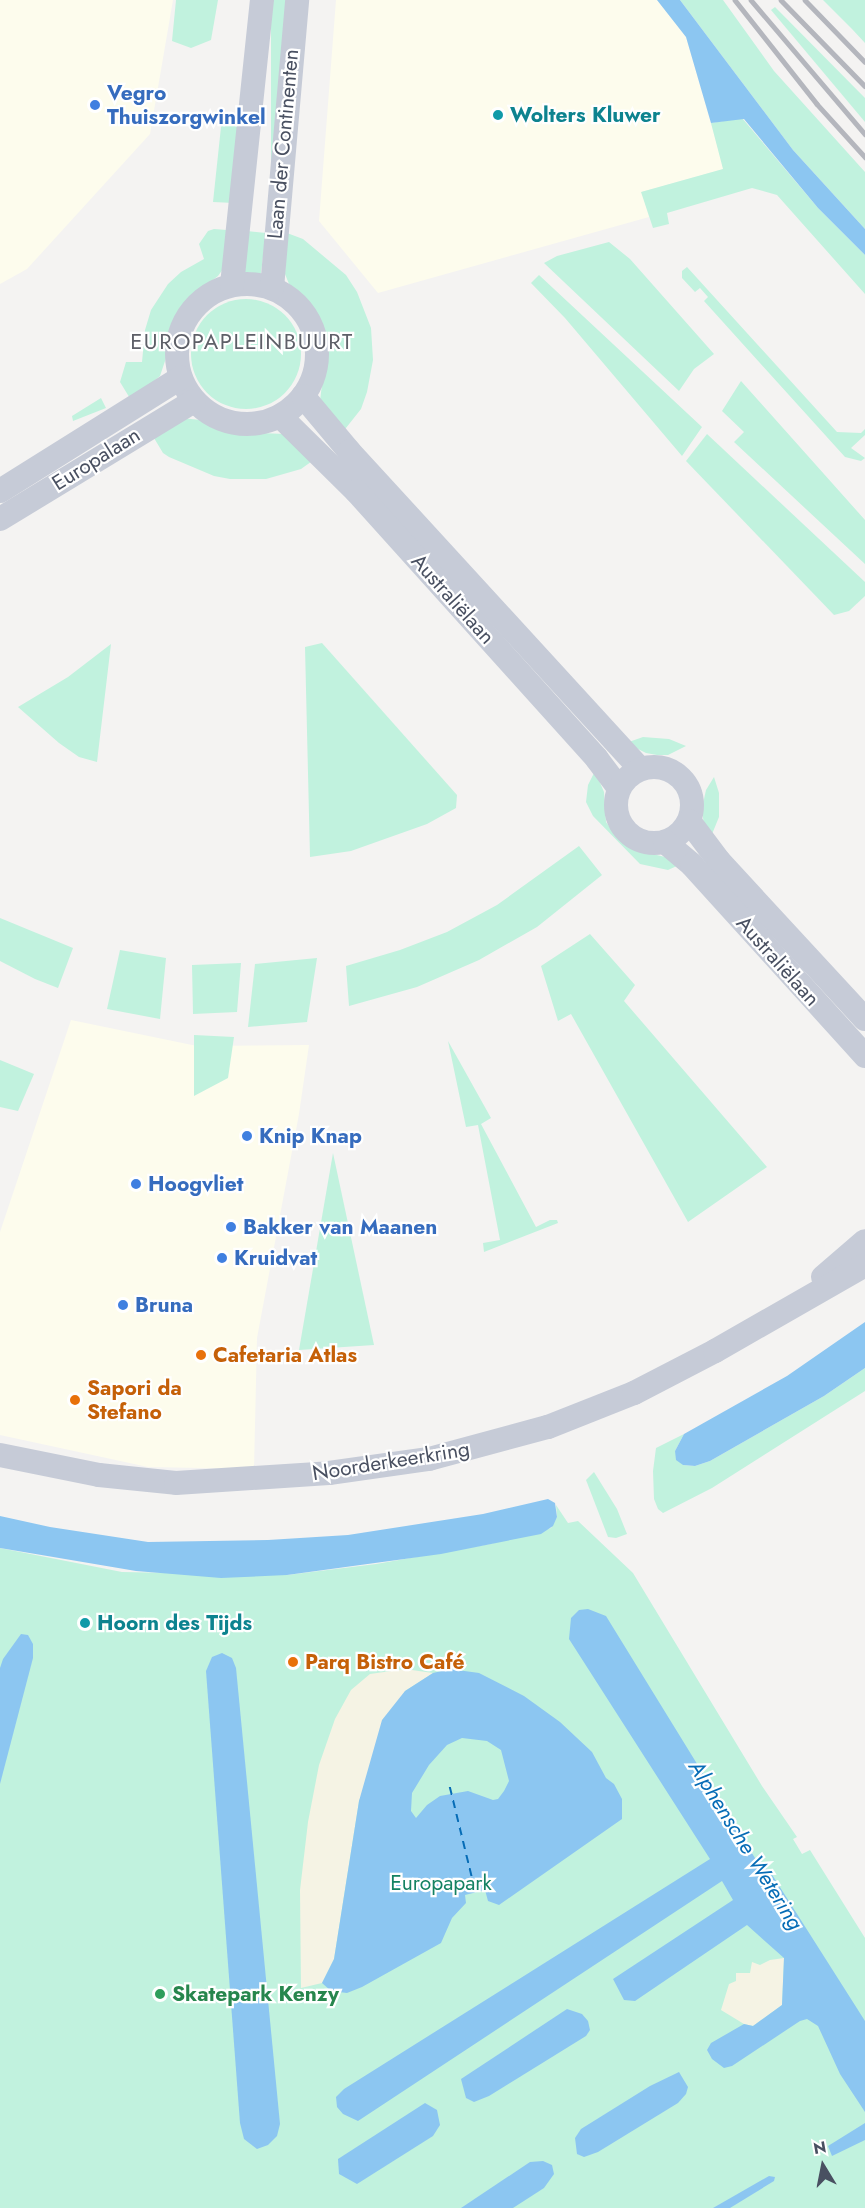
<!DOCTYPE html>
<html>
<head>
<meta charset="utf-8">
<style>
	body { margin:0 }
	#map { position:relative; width:865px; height:2208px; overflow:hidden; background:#f4f3f2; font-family:Jost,sans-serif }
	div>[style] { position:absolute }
	.commercial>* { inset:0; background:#fdfced }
	.green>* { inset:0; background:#c1f2de; transform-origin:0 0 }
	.round { border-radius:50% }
	.sand>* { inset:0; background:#f5f3e4 }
	.water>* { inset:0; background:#8cc6f1 }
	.ferry>* { height:1.5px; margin-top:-0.75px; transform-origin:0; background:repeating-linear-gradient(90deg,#066cb6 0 8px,transparent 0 14px) }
	.minor>* { height:24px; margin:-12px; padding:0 12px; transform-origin:12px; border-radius:12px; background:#c6cbd7 }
	.minor>.ring { margin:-12px; padding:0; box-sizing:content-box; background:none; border:24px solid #c6cbd7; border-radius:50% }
	.rail>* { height:4.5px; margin:-2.25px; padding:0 2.25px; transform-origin:2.25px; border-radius:2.25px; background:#b4b6bd }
	.dots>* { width:16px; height:16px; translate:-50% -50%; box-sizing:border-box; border:3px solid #fff; border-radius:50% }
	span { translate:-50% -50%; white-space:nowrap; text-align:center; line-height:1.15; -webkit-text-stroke:4.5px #fff; paint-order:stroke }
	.shop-label { font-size:21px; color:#366cbe; font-weight:700 }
	.left { translate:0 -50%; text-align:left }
	.culture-label { font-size:21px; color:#0d838f; font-weight:700 }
	.street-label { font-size:21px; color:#495061 }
	.food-label { font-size:21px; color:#c56008; font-weight:700 }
	.park-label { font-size:21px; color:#148262 }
	.leisure-label { font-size:21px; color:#27864d; font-weight:700 }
	.neighbourhood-label { font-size:22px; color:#5e6068; letter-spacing:1.5px }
	.water-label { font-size:22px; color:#066cb6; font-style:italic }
	.north { position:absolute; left:793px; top:2136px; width:60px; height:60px; -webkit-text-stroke:4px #fff; paint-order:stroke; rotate:350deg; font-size:16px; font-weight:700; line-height:24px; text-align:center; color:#495061 }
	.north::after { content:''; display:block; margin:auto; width:21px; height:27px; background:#495061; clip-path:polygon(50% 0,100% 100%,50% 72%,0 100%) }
</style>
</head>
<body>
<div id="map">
	<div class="commercial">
		<div style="clip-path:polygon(0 0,173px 0,150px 134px,27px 269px,0 284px)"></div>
		<div style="clip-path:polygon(336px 0,657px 0,686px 37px,724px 169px,642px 192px,649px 217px,378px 293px,319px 221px)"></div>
		<div style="clip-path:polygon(71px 1020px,197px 1046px,309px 1045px,299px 1114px,257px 1338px,254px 1469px,148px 1467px,0 1435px,0 1232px)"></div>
	</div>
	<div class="green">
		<div style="clip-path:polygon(176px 0,218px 0,211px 40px,191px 48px,172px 41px)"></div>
		<div style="left:271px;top:0;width:18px;height:206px"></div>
		<div style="clip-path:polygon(680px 0,723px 0,774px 71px,865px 172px,865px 229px,793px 150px)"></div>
		<div style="clip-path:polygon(823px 0,865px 0,865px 43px,852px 29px)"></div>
		<div style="clip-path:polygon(775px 7px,865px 98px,865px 122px,771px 10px)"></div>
		<div style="clip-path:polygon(226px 117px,234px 120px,238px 126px,234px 203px,213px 202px,221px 127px)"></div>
		<div style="clip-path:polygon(742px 118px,818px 208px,865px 255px,865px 294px,777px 195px,752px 188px,667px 213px,669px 224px,653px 228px,641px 192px,723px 169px,711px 123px)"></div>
		<div style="clip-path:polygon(214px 229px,227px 230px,223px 269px,218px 276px,185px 302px,170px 330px,166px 358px,160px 376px,131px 400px,120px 382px,126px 362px,142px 362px,145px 330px,151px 310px,168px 284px,181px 272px,204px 259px,199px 244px,208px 231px)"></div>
		<div style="clip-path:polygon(247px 231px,266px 233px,261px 273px,259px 274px,244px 272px)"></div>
		<div style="clip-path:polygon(287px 233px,303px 239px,346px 275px,357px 292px,371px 328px,373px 360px,367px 392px,361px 409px,342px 433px,320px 401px,325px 359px,319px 321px,313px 310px,289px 284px,285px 274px)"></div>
		<div style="clip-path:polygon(609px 242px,630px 259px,714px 354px,694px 369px,679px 391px,544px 263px,557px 256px)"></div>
		<div style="clip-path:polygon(687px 267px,837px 432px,861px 433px,865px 429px,865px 435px,851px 448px,865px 458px,861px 461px,845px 457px,704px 301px,708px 297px,700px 288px,695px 292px,682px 278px,682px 271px)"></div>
		<div style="clip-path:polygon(539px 275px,702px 427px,682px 456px,565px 318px,531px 283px)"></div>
		<div class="round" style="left:191px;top:299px;width:110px;height:110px"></div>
		<div style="clip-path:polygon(741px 381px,865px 520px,865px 564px,734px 442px,744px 432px,722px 411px)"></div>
		<div style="clip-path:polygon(101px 398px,106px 408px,73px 421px,72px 416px)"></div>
		<div style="clip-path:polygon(181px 418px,201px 420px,222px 430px,235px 432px,285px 434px,315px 459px,301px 469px,266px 479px,230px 479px,214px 476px,169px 457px,163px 453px,151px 433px)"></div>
		<div style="clip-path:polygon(707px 434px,865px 582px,865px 596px,849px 611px,834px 615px,686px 461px)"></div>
		<div style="clip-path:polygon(322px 643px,457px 795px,456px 808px,427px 824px,351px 851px,310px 857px,305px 647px)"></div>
		<div style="clip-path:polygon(111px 644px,97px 762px,79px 757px,59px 743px,18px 707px,68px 677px)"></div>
		<div style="clip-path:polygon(643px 737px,669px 739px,686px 746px,668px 755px,657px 755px,646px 753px,626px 743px)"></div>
		<div style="clip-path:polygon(595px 771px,604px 792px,606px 822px,618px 839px,636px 850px,665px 857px,679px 865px,668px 870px,640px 864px,593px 816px,586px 802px,588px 785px)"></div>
		<div style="clip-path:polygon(714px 777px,719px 793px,719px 817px,710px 839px,704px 827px,702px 808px,706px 790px)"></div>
		<div style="clip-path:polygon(579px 846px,602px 875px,537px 927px,479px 960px,417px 987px,349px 1006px,346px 966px,400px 950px,447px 932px,497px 905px)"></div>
		<div style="clip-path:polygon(0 918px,73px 948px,58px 988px,35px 979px,0 961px)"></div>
		<div style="clip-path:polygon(590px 934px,635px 985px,624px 1001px,767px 1167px,688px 1222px,571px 1014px,558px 1021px,541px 966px)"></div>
		<div style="clip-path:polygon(120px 950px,166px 958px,160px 1019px,107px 1009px)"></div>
		<div style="clip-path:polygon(317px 958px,307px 1022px,248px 1027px,255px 964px)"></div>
		<div style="clip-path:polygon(241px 963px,237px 1012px,193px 1014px,192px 965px)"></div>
		<div style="clip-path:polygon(194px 1035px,234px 1037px,228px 1078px,194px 1096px)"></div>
		<div style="clip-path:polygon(448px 1041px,491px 1118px,481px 1124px,536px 1227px,550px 1220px,557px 1220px,558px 1223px,484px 1252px,483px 1243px,500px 1240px,478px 1125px,466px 1127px)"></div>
		<div style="clip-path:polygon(0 1060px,34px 1074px,18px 1111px,0 1107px)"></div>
		<div style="clip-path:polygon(333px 1153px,374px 1345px,299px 1350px)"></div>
		<div style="clip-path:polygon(865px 1368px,865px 1391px,712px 1488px,663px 1513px,658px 1509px,654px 1499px,653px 1471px,656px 1448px,684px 1434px,675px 1451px,683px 1465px,695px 1466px,710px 1461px,824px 1396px)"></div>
		<div style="clip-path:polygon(594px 1472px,617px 1509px,627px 1534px,616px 1538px,608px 1537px,586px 1480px)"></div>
		<div style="clip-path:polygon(556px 1505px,568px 1523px,578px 1521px,633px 1573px,762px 1786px,797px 1837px,793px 1839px,802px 1854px,810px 1850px,865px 1938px,865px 2208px,0 2208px,0 1548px,122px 1572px,287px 1575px,376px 1564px,490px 1544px,551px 1528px,557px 1517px)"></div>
	</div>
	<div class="sand">
		<div style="clip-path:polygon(405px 1669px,433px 1673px,405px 1691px,359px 1801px,334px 1959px,322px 1983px,301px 1988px,300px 1890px,308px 1822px,319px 1765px,335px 1719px,351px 1690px,370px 1674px)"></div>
		<div style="clip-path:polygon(784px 1958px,782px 2005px,753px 2026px,744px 2024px,721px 2010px,729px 1984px,736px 1981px,736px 1973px,750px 1973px,752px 1962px,760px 1965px,770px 1960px)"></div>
	</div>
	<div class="water">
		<div style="clip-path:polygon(657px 0,680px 0,793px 150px,865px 229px,865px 255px,818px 208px,744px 119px,711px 123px,686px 37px)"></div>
		<div style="clip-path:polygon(865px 1322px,865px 1368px,824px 1396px,710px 1461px,695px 1466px,683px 1465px,676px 1460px,675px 1451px,684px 1434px,787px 1376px)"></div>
		<div style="clip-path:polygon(548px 1499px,555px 1503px,557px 1517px,553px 1526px,541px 1534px,441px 1554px,287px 1575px,221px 1578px,136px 1571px,0 1548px,0 1516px,50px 1527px,148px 1542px,268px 1540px,348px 1535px,483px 1514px)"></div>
		<div style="clip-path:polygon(588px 1609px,606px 1616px,755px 1858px,771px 1873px,865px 2021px,865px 2112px,840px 2074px,818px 2026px,807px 2019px,800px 2021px,732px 2066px,724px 2068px,712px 2059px,707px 2050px,711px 2043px,744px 2024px,753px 2026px,782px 2005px,784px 1958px,747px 1925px,635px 2001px,624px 2000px,613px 1979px,730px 1902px,733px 1900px,722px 1881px,358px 2121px,343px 2114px,337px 2107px,336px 2097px,344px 2089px,710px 1859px,569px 1639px,571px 1618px,579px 1610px)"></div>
		<div style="clip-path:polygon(21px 1634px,28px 1635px,33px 1644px,33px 1658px,0 1784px,0 1668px,3px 1659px)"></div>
		<div style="clip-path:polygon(222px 1653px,232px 1658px,236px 1668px,280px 2124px,277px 2136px,268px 2145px,257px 2149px,244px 2139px,240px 2123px,206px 1671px,212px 1657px)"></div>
		<div style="clip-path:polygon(evenodd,450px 1669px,479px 1673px,524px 1696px,560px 1722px,592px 1752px,606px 1778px,614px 1784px,622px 1799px,622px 1819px,499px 1905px,488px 1901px,485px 1890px,465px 1895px,466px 1903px,452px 1918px,441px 1943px,362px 1987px,347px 1993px,331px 1991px,322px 1983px,334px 1959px,359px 1801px,382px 1720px,405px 1691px,433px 1673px,450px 1669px,462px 1738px,487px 1741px,501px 1750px,509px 1781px,504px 1791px,498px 1799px,493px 1800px,468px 1791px,440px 1796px,427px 1805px,416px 1818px,411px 1811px,412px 1793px,429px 1765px,447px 1745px,462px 1738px)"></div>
		<div style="clip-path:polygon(567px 2009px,582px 2014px,588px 2021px,590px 2030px,586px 2036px,489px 2096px,474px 2102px,466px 2098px,461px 2079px)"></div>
		<div style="clip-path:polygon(679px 2072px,688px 2087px,686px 2094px,678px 2103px,598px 2152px,584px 2157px,577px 2154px,575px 2138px,581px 2129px,650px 2086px)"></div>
		<div style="clip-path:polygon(425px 2103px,437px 2110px,440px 2125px,433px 2136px,357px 2184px,339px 2174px,338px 2159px)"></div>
		<div style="clip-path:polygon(865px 2123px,865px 2140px,832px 2156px,828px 2146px)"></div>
		<div style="clip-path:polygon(543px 2161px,552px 2165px,554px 2174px,544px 2188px,513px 2208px,461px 2208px,530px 2162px)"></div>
		<div style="clip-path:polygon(769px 2176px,775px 2177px,774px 2181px,730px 2208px,713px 2208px)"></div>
	</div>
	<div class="ferry">
		<div style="left:450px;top:1787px;width:110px;rotate:76.3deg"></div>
	</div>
	<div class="minor">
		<div class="ring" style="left:177px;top:284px;width:116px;height:116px"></div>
		<div style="left:232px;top:285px;width:287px;rotate:-84deg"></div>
		<div style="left:272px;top:288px;width:289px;rotate:-85deg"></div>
		<div style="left:303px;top:396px;width:72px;rotate:50.1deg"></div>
		<div style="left:349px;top:451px;width:431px;rotate:47.5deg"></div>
		<div style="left:280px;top:416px;width:107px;rotate:44.6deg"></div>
		<div style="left:356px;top:491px;width:360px;rotate:48deg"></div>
		<div style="left:597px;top:759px;width:36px;rotate:53deg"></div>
		<div style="left:0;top:491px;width:213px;rotate:-32.1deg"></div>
		<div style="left:0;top:519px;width:227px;rotate:-31.3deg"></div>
		<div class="ring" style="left:616px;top:767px;width:52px;height:52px"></div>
		<div style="left:689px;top:821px;width:50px;rotate:53.1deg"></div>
		<div style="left:719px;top:861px;width:215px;rotate:47.3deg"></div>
		<div style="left:665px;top:842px;width:35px;rotate:40deg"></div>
		<div style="left:692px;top:865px;width:258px;rotate:47.8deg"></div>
		<div style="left:823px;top:1277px;width:55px;rotate:-40.6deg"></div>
		<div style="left:0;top:1455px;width:101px;rotate:11.4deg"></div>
		<div style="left:99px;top:1475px;width:77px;rotate:5.9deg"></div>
		<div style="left:176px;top:1483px;width:153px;rotate:-3.7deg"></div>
		<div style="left:329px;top:1473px;width:101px;rotate:-8deg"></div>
		<div style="left:429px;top:1459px;width:123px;rotate:-15.1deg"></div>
		<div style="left:548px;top:1427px;width:92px;rotate:-21.6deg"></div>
		<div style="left:634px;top:1393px;width:91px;rotate:-27.4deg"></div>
		<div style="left:715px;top:1351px;width:173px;rotate:-29.8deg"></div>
	</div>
	<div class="rail">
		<div style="left:735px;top:0;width:132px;rotate:51.7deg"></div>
		<div style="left:817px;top:104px;width:72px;rotate:47.8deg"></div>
		<div style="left:751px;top:0;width:176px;rotate:49.6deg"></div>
		<div style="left:781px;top:0;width:120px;rotate:45.7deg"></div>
		<div style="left:805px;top:0;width:86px;rotate:45.9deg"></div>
	</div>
	<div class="dots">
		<div style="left:95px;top:105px;background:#3f7fe0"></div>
		<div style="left:498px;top:115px;background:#0f9aa8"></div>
		<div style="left:247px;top:1136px;background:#3f7fe0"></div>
		<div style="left:136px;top:1184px;background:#3f7fe0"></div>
		<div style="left:231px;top:1227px;background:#3f7fe0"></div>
		<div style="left:222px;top:1258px;background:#3f7fe0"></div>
		<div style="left:123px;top:1305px;background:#3f7fe0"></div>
		<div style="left:201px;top:1355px;background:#e8710a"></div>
		<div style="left:75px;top:1400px;background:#e8710a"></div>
		<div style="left:85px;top:1623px;background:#0f9aa8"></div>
		<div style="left:293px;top:1662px;background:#e8710a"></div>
		<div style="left:160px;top:1994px;background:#2e9e5b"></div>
	</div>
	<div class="shop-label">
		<span class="left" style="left:107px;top:105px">Vegro<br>Thuiszorgwinkel</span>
		<span class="left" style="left:259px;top:1136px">Knip Knap</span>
		<span class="left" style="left:148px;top:1184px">Hoogvliet</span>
		<span class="left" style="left:243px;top:1227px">Bakker van Maanen</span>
		<span class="left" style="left:234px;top:1258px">Kruidvat</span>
		<span class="left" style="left:135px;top:1305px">Bruna</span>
	</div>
	<div class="culture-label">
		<span class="left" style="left:510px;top:115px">Wolters Kluwer</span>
		<span class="left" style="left:97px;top:1623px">Hoorn des Tijds</span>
	</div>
	<div class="street-label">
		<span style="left:283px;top:144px;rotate:-85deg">Laan der Continenten</span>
		<span style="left:96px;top:459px;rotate:-32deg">Europalaan</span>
		<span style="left:453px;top:599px;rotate:48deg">Australiëlaan</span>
		<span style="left:778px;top:961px;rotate:48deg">Australiëlaan</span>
		<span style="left:391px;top:1461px;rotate:-9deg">Noorderkeerkring</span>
	</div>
	<div class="food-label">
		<span class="left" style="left:213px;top:1355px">Cafetaria Atlas</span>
		<span class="left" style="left:87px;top:1400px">Sapori da<br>Stefano</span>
		<span class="left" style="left:305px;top:1662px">Parq Bistro Café</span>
	</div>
	<div class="park-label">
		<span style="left:441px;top:1883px">Europapark</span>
	</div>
	<div class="leisure-label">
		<span class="left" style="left:172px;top:1994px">Skatepark Kenzy</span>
	</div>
	<div class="neighbourhood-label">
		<span style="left:242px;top:342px">EUROPAPLEINBUURT</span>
	</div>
	<div class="water-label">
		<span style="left:746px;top:1845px;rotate:58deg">Alphensche Wetering</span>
	</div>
	<div class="north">N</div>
</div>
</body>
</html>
